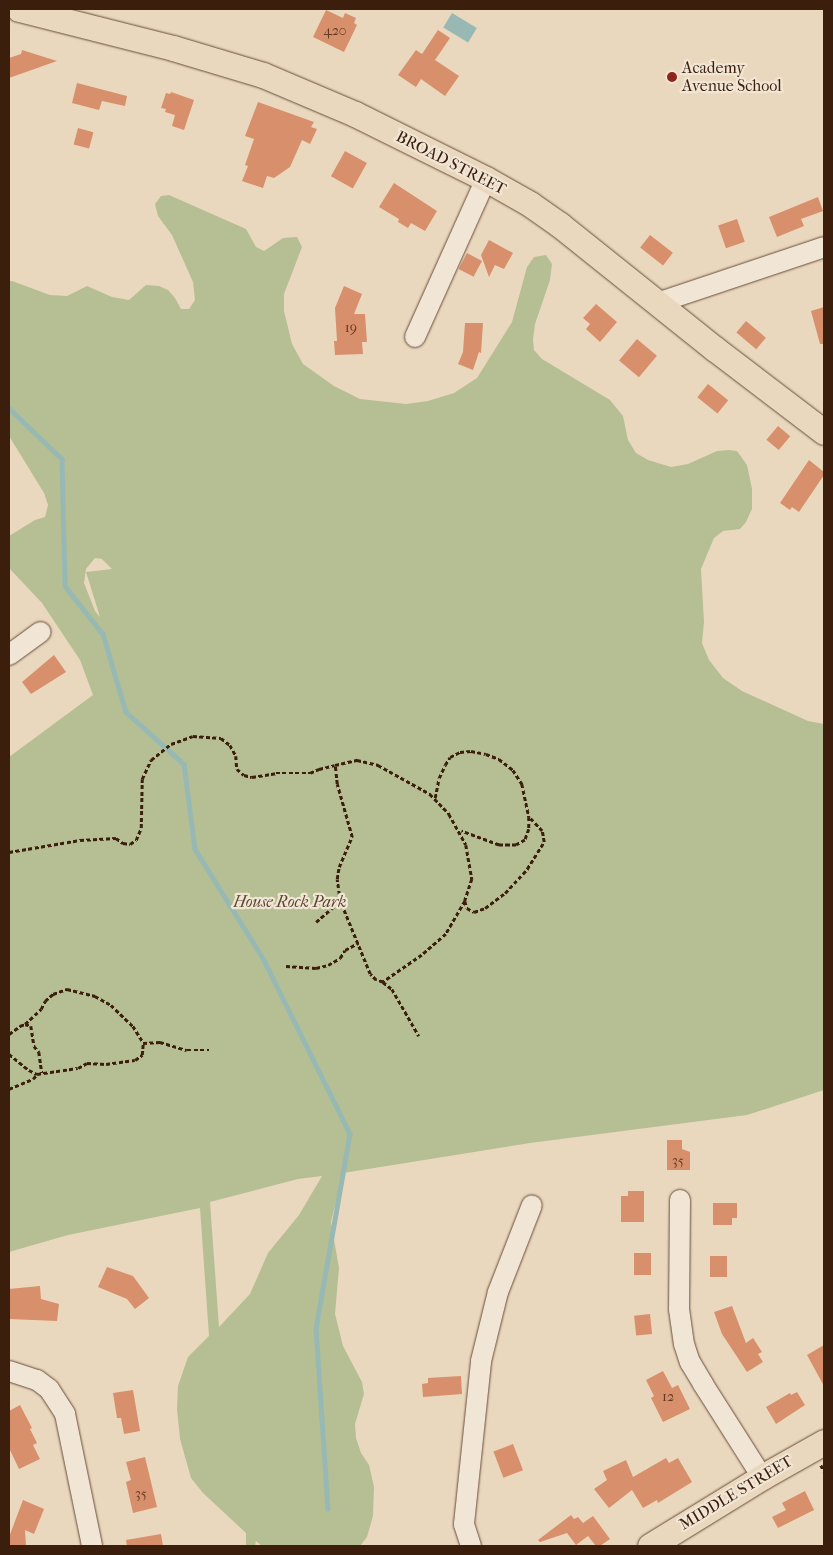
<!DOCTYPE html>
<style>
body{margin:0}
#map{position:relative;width:833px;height:1555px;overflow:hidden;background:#ead8be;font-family:"IM FELL French Canon",serif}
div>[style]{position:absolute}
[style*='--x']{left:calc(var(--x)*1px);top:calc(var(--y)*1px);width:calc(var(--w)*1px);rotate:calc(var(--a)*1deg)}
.green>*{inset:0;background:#b5bf93}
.water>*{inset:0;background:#98b9b3;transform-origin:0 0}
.stream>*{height:4.5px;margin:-2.25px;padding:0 2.25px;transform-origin:2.25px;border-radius:2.25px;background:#98b9b3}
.building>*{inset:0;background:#d88f6b;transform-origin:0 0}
.path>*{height:2.5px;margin-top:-1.25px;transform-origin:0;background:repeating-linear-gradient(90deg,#3c1e0d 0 4px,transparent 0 6.5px)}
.roads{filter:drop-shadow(0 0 1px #684c39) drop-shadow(0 0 1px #684c39)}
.minor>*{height:20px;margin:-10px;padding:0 10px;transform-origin:10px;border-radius:10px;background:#f1e6d5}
.major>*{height:25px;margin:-12.5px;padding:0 12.5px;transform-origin:12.5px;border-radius:12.5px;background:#ead8be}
.dots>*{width:14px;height:14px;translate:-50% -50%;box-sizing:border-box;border:2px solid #f1e6d5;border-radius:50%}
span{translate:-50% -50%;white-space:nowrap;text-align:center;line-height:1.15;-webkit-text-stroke:4.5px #f1e6d5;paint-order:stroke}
.number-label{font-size:14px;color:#633a24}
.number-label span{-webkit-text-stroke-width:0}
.poi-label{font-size:16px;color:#3c1e0d}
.left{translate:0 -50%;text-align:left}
.street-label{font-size:16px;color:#3c1e0d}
.park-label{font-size:16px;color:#5a462e;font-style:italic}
.frame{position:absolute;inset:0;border:10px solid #3c1e0d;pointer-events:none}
</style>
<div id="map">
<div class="green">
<i style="clip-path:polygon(evenodd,169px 195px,246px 229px,256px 247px,264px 251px,283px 238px,297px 237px,302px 247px,284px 294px,284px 311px,292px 344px,303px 364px,334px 386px,360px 399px,406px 404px,428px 401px,454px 393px,477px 378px,512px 322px,527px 267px,534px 257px,546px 255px,552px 264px,550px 280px,535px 324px,533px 339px,534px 350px,542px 359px,610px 400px,623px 416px,628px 440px,636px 453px,648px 460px,671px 467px,688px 464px,717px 451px,729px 450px,737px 451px,747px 465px,752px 489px,752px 509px,746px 522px,740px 529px,723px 531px,714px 538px,701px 569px,704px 622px,702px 643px,709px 660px,723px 678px,742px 691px,808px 721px,824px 724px,824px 1090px,747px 1115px,530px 1143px,343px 1173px,331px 1222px,339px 1268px,335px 1314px,343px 1346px,362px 1382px,364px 1394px,355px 1424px,356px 1438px,361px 1453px,369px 1465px,374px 1487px,373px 1516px,367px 1537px,360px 1546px,262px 1546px,256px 1541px,255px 1546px,246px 1546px,246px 1533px,203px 1493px,191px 1478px,180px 1439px,177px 1409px,178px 1386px,188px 1357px,209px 1336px,200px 1208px,68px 1235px,9px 1252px,9px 757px,93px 695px,80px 660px,42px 603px,9px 568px,9px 536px,35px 520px,45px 517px,48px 505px,44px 493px,9px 436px,9px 281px,12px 281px,50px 295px,67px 296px,87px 286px,112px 297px,129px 300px,146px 285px,159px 286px,168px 290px,175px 298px,181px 309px,189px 309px,195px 300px,193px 282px,172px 235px,158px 216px,155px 204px,161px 196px,169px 195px,95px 558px,102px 559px,112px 569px,86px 572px,100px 617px,95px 611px,84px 583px,86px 569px,95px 558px,169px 195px,322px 1176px,299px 1215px,268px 1253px,250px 1294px,219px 1327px,210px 1202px,298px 1179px,322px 1176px)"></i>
</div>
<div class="water">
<i style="left:452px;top:13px;width:29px;height:17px;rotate:31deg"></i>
</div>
<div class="stream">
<i style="--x:9;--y:408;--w:74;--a:43.9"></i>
<i style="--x:62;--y:459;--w:127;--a:88.6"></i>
<i style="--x:65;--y:586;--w:61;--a:51.6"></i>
<i style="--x:103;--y:634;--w:81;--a:73.6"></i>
<i style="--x:126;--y:712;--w:78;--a:41.9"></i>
<i style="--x:184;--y:764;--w:86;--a:82.6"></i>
<i style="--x:195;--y:849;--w:131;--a:58.1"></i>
<i style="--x:264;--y:960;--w:194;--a:63.7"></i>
<i style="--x:350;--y:1134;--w:197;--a:99.9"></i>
<i style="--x:316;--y:1328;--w:181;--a:86.2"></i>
</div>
<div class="building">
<i style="clip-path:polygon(326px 10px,343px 18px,345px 13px,356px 18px,354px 23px,357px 25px,344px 52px,313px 37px)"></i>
<i style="clip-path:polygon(438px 30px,450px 38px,435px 60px,459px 76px,445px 96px,421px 79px,416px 87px,398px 75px,416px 50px,422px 54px)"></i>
<i style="clip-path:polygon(22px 50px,57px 61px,9px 78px,9px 58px,21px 54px)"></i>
<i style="clip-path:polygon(77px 83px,127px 96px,125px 106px,102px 101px,99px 110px,72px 103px)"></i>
<i style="clip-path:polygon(171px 92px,194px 100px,184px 130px,172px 126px,175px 115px,165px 112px,166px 109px,161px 108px,166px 93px,170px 94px)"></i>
<i style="clip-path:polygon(258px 102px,314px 122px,311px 127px,317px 129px,310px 144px,302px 140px,290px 167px,274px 178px,267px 176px,263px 188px,242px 181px,248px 166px,245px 165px,254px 139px,245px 136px)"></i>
<i style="left:78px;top:128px;width:16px;height:17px;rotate:15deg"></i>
<i style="left:345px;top:151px;width:25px;height:29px;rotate:29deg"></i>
<i style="clip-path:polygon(394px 183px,437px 211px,425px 231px,411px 223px,408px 228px,398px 222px,399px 219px,379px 207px)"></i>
<i style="clip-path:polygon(818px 197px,823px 211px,801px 219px,804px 226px,777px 237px,769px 217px)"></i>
<i style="left:737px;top:219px;width:24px;height:20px;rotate:71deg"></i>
<i style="left:650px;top:235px;width:29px;height:16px;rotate:38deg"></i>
<i style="clip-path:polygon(489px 240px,513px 253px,504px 269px,495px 265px,489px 277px,481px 255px)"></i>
<i style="left:467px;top:253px;width:17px;height:18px;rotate:28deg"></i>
<i style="clip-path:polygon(344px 286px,362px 294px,354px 314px,365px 314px,367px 342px,362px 342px,363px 354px,335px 355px,334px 341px,337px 341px,335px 308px)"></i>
<i style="clip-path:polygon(596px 304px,617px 322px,600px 342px,586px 329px,590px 324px,583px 318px)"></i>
<i style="clip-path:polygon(824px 307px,824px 344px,820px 344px,811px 311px)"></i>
<i style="left:746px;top:321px;width:26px;height:15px;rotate:40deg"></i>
<i style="clip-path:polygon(465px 323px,483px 323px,481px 353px,479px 352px,473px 370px,458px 364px,463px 352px)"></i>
<i style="left:637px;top:339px;width:26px;height:28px;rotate:40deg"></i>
<i style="left:708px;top:384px;width:26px;height:17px;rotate:39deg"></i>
<i style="left:778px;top:426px;width:16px;height:18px;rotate:40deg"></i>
<i style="clip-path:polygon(809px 460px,824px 472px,824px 475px,799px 512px,792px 507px,790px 510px,780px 503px)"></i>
<i style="clip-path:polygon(54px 655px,66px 672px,31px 694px,22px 682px)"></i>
<i style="clip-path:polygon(667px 1140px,682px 1140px,682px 1149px,690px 1152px,690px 1170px,667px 1170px)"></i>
<i style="clip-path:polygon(628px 1191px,644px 1191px,644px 1222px,621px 1222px,621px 1196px,628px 1196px)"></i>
<i style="clip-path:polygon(713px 1203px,737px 1203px,737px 1218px,732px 1218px,732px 1225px,713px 1225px)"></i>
<i style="left:634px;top:1253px;width:17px;height:22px"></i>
<i style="left:710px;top:1256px;width:17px;height:21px"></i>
<i style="clip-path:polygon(107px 1267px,133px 1276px,149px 1298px,135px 1309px,127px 1299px,98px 1287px)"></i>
<i style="clip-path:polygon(40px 1286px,41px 1299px,59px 1304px,57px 1321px,9px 1319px,9px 1289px)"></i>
<i style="clip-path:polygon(732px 1306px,746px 1343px,753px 1338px,762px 1352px,758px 1354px,763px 1362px,747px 1372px,722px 1334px,714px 1312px)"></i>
<i style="left:650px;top:1314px;width:20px;height:16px;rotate:84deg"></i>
<i style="clip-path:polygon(824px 1345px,824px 1386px,807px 1355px)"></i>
<i style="clip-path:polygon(663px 1371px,672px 1388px,678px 1385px,690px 1409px,663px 1422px,651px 1398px,654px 1396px,646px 1380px)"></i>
<i style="clip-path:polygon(461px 1376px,462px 1394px,423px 1397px,422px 1384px,428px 1383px,428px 1378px)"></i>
<i style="clip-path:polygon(133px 1390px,140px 1431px,124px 1434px,121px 1418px,117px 1418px,113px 1393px)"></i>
<i style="clip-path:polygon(797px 1392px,805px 1405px,776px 1424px,766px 1407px,790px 1393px,791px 1395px)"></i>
<i style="clip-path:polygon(20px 1405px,32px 1428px,30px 1429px,37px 1443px,33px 1445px,40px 1459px,19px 1469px,9px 1448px,9px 1411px)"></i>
<i style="left:513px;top:1444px;width:28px;height:21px;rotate:69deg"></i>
<i style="clip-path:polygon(145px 1457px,157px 1507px,133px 1513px,126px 1482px,131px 1480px,126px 1462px)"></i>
<i style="clip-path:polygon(666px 1458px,669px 1463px,678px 1458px,692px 1482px,658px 1503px,657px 1500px,643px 1508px,632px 1490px,609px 1508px,594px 1489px,607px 1480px,603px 1471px,626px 1460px,633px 1477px)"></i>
<i style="clip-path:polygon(805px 1491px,814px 1510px,778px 1528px,772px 1517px,786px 1510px,782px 1503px)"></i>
<i style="clip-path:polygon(23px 1500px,44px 1509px,34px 1534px,25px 1530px,26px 1546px,9px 1546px,9px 1537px)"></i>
<i style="clip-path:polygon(571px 1515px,574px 1519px,578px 1517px,583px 1523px,593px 1516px,610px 1539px,600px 1546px,596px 1546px,588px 1536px,576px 1545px,567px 1533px,540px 1542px,538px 1540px)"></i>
<i style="clip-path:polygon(161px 1534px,163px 1546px,127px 1546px,126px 1540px)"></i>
</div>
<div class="path">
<i style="--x:435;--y:798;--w:20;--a:-79"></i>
<i style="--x:439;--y:778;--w:14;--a:-65"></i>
<i style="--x:445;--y:765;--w:9;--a:-58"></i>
<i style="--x:450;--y:757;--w:11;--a:-27"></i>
<i style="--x:460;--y:752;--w:11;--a:-5"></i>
<i style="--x:471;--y:751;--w:15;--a:11"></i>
<i style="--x:486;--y:754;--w:14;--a:21"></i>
<i style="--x:499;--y:759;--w:18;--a:38"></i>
<i style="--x:513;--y:770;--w:17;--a:57"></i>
<i style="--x:522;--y:784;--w:34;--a:78"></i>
<i style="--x:529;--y:817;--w:12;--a:90"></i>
<i style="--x:529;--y:829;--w:12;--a:110"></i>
<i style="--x:525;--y:840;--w:10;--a:151"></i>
<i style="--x:516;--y:845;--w:17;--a:180"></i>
<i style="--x:499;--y:845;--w:40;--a:-159.8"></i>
<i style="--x:9;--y:852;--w:72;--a:-9.6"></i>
<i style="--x:80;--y:840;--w:36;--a:-3"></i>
<i style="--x:116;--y:838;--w:9;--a:36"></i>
<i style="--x:123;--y:843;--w:7;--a:8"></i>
<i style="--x:130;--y:844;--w:7;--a:-34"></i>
<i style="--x:136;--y:840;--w:13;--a:-67"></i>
<i style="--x:141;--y:828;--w:49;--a:-88.8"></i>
<i style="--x:142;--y:779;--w:21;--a:-65"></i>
<i style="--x:151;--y:760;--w:26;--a:-39"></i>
<i style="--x:171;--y:744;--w:23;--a:-20"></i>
<i style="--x:193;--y:736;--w:28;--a:4"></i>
<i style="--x:221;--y:738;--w:11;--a:38"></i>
<i style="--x:230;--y:745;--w:13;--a:61"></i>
<i style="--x:236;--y:756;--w:13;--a:86"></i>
<i style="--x:237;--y:769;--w:9;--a:41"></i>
<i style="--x:244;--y:775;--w:8;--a:14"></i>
<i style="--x:252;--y:777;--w:24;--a:-9"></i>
<i style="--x:276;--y:773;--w:34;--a:0"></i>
<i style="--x:310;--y:773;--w:10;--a:-24"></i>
<i style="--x:319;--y:769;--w:16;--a:-14"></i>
<i style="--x:335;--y:765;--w:23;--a:-13"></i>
<i style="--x:357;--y:760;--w:22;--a:13"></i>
<i style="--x:378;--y:765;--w:60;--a:29.1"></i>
<i style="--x:430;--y:794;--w:28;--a:46"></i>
<i style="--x:449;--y:814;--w:35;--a:61"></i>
<i style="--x:466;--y:845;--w:35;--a:80"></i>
<i style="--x:472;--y:879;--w:23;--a:108"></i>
<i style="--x:465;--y:901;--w:38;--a:120"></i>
<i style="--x:446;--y:934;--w:32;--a:139"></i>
<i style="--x:422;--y:955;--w:47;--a:145.3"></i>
<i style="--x:383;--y:982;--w:7;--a:-164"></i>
<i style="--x:376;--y:980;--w:8;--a:-135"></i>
<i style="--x:370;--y:974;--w:79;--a:-112.3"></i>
<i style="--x:340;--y:901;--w:22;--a:-98"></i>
<i style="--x:337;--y:879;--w:12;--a:-81"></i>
<i style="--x:339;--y:867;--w:33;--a:-67"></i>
<i style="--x:352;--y:837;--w:55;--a:-105.8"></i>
<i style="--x:337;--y:784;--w:19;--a:-96"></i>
<i style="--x:465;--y:901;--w:7;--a:74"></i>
<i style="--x:467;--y:908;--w:8;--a:30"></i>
<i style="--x:474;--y:912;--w:12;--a:-20"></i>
<i style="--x:485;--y:908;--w:25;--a:-37"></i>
<i style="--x:505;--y:893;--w:33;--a:-47"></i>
<i style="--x:527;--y:869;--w:32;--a:-58"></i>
<i style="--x:544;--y:842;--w:11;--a:-100"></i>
<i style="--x:542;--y:831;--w:19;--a:-133"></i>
<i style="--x:316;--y:922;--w:32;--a:-41"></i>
<i style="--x:286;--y:966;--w:30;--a:4"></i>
<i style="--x:316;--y:968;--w:12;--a:-14"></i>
<i style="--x:328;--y:965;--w:14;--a:-30"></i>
<i style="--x:340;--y:958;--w:9;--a:-58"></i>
<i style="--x:345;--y:950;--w:15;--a:-28"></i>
<i style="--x:383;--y:982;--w:11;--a:38"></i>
<i style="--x:392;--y:989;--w:54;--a:60.1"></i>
<i style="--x:25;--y:1024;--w:22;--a:-43"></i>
<i style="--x:41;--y:1009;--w:9;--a:-63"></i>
<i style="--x:45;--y:1001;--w:11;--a:-41"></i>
<i style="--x:53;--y:994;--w:15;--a:-20"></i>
<i style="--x:67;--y:989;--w:29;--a:14"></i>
<i style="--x:95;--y:996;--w:18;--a:29"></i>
<i style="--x:111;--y:1005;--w:30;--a:44"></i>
<i style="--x:133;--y:1026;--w:19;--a:58"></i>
<i style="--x:9;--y:1034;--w:14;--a:-36"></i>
<i style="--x:20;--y:1026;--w:5;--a:-22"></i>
<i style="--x:25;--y:1024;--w:6;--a:18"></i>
<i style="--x:31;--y:1026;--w:20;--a:81"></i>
<i style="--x:34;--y:1046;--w:8;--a:50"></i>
<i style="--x:39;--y:1052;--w:21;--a:82"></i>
<i style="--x:9;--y:1054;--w:26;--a:39"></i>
<i style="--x:29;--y:1070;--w:9;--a:27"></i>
<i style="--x:9;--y:1089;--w:26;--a:-23"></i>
<i style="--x:33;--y:1079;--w:6;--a:-51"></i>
<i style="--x:37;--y:1074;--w:41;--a:-8.3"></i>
<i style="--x:78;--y:1068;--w:10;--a:-29"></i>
<i style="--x:87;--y:1063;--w:19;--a:3"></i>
<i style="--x:106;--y:1064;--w:29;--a:-8"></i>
<i style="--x:135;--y:1060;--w:9;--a:-36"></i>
<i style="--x:142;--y:1055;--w:12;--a:-85"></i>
<i style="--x:143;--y:1043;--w:17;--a:-3"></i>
<i style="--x:160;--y:1042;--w:28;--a:17"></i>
<i style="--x:187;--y:1050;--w:22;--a:0"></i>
<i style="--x:821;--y:1465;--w:7;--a:63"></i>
</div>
<div class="roads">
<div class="minor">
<i style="--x:657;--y:303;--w:176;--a:-18.5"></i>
<i style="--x:415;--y:337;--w:173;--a:-65.8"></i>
<i style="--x:9;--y:655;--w:39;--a:-36"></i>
<i style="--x:680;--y:1200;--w:109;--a:90.5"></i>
<i style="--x:679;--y:1309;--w:35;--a:82"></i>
<i style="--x:684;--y:1344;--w:19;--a:72"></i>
<i style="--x:690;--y:1362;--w:26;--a:59"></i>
<i style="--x:703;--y:1384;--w:110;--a:57.6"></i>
<i style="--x:9;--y:1371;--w:29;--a:18"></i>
<i style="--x:37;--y:1380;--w:15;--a:37"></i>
<i style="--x:49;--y:1389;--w:30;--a:57"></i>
<i style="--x:65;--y:1414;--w:135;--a:78.4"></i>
<i style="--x:471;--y:1546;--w:23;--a:-108"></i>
<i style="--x:464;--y:1524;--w:164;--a:-84"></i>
<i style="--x:481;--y:1361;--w:71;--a:-76.2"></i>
<i style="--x:498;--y:1292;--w:93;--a:-68.7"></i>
</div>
<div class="major">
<i style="--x:19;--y:9;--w:159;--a:14.2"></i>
<i style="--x:173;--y:48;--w:94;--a:16.7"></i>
<i style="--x:263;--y:75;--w:100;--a:23"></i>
<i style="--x:355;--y:114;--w:146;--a:26.4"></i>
<i style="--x:486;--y:179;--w:51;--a:29.6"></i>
<i style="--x:530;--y:204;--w:37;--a:35"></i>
<i style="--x:560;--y:225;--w:198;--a:38.7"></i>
<i style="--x:715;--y:349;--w:137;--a:37.3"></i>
<i style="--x:650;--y:1546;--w:132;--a:-31.6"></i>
<i style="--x:762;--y:1477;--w:71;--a:-29.4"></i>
</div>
</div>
<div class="dots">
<i style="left:672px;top:77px;background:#8f2418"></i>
</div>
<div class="number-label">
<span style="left:335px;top:31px">420</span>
<span style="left:351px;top:328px">19</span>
<span style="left:678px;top:1161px">35</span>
<span style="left:668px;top:1397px">12</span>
<span style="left:141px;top:1494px">35</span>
</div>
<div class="poi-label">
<span class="left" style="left:682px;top:77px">Academy<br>Avenue School</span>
</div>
<div class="street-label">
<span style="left:451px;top:163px;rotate:27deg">BROAD STREET</span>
<span style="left:736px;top:1493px;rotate:-31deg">MIDDLE STREET</span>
</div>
<div class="park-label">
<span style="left:290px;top:902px">House Rock Park</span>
</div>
<div class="frame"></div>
</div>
